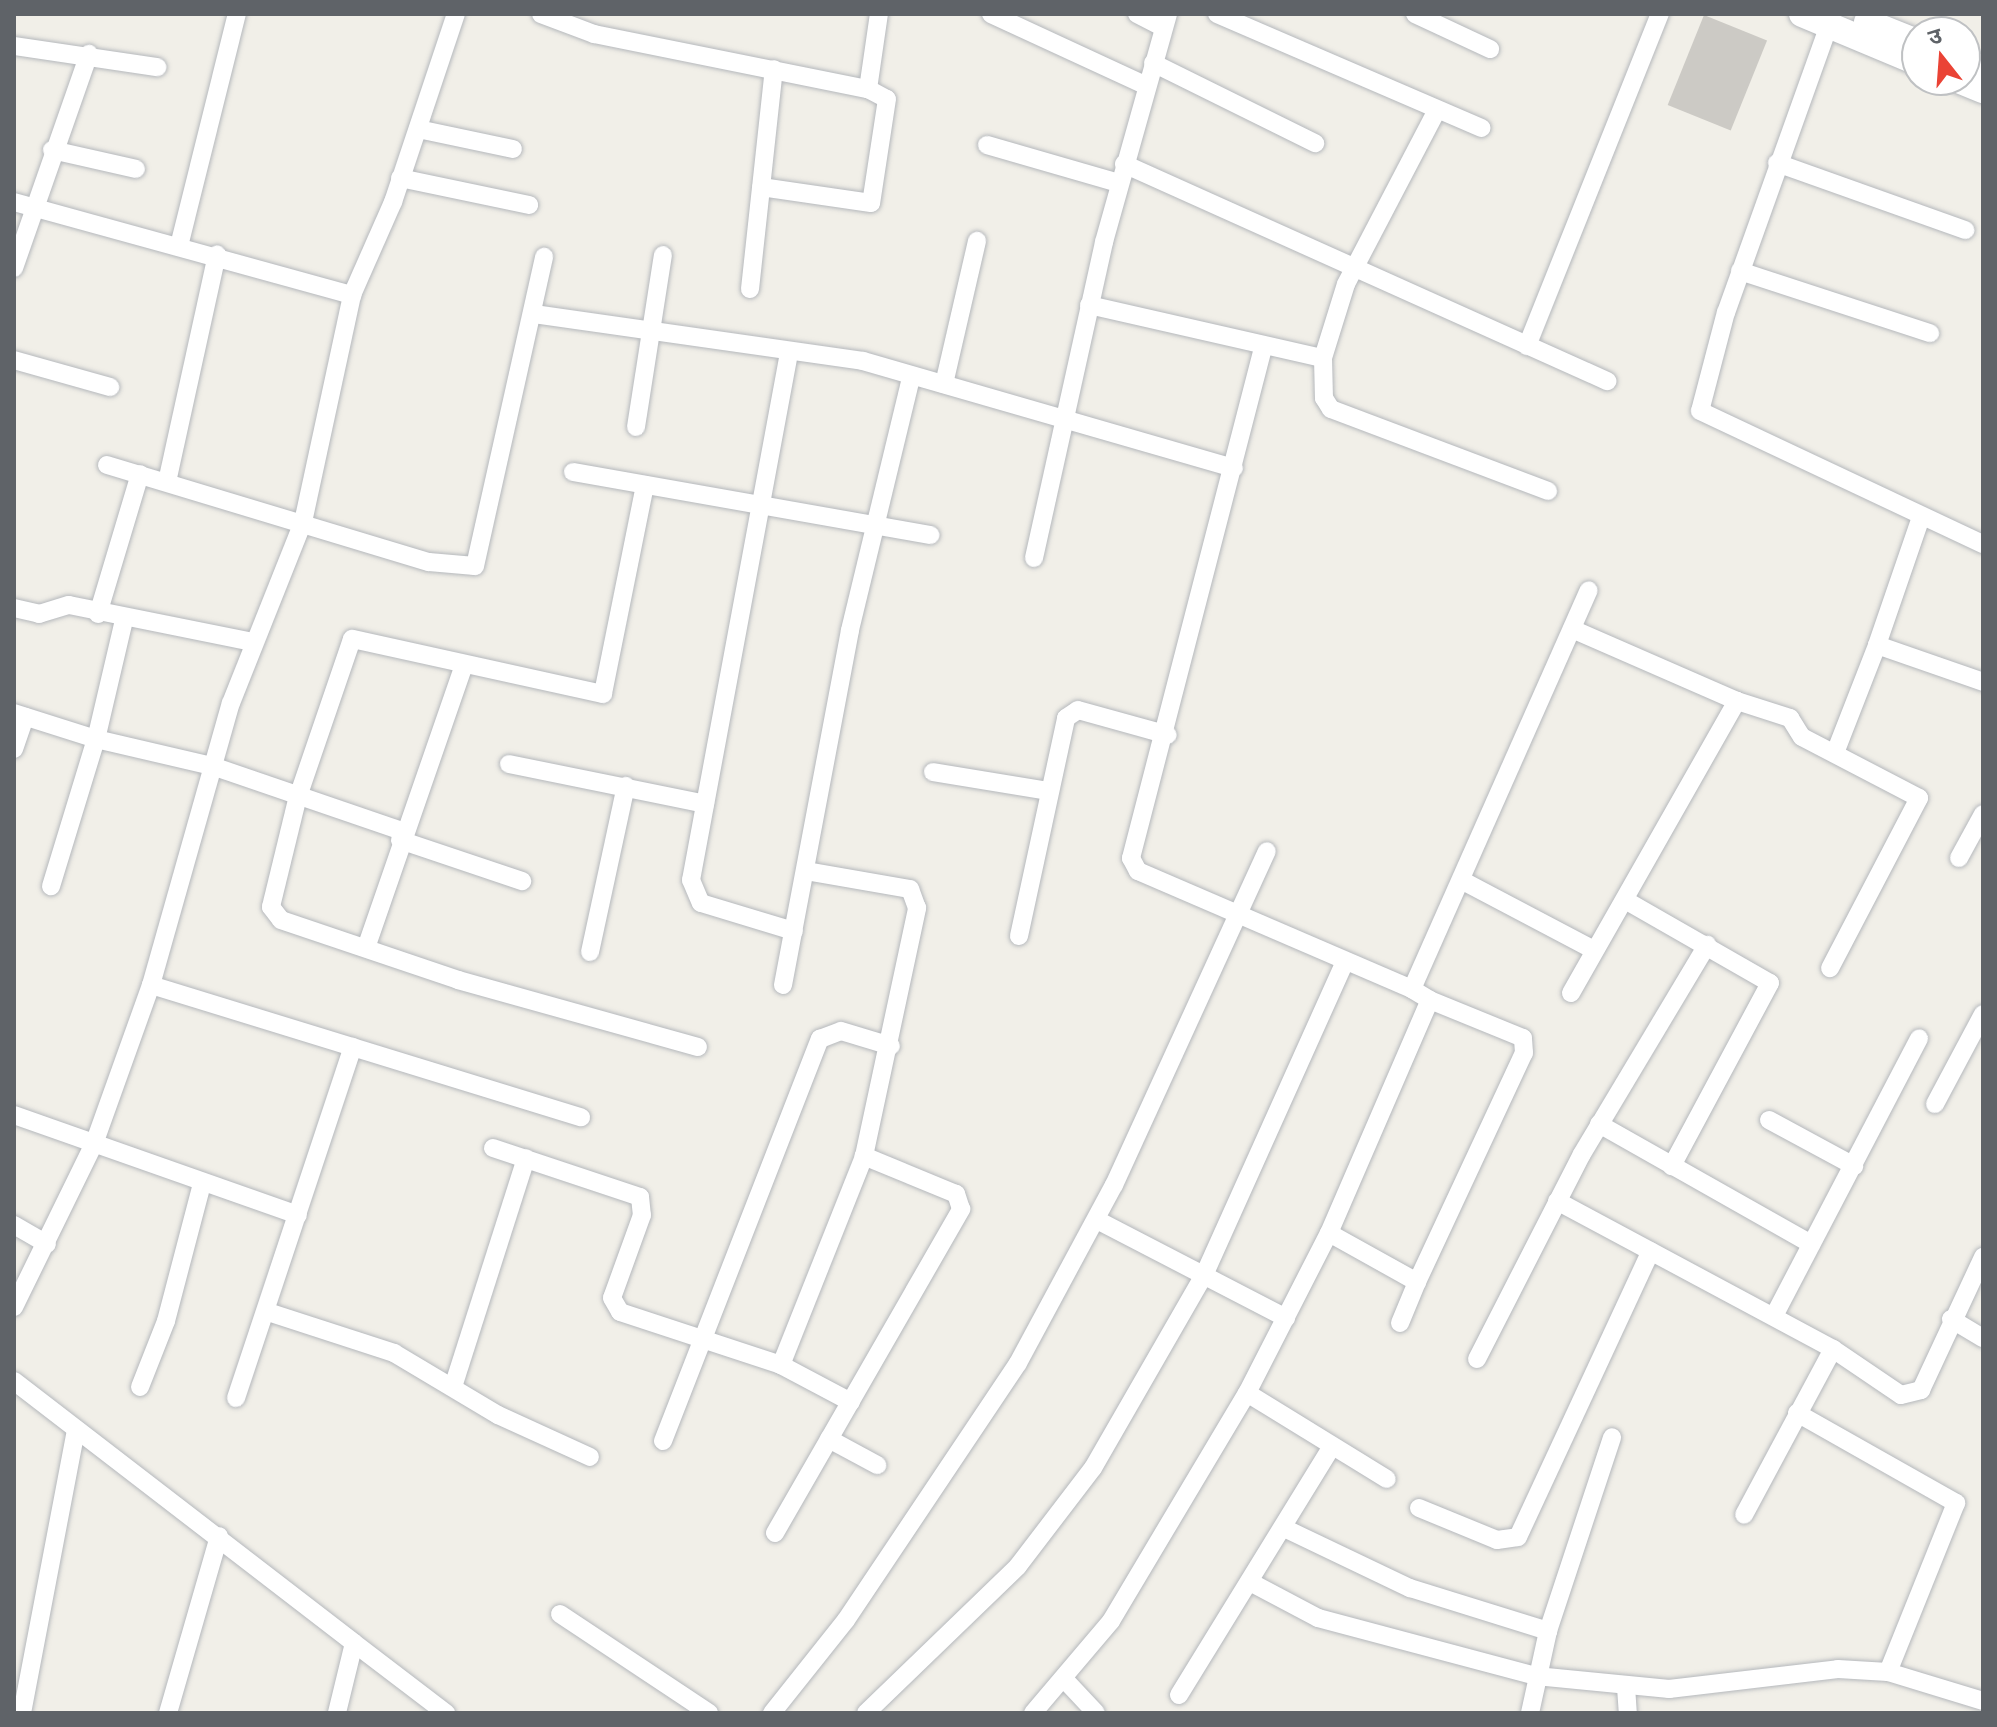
<!DOCTYPE html>
<meta charset="utf-8">
<style>
body{margin:0}
#map{position:relative;width:1997px;height:1727px;overflow:hidden;background:#f1efe8;font-family:"Noto Sans","Noto Sans Devanagari",sans-serif}
div>[style]{position:absolute}
[style*='--x']{left:calc(var(--x)*1px);top:calc(var(--y)*1px);width:calc(var(--w)*1px);rotate:calc(var(--a)*1deg)}
.building>*{inset:0;background:#cccac5;transform-origin:0 0}
.roads{filter:drop-shadow(0 0 2px #b5b8bc) drop-shadow(0 0 2px #b5b8bc)}
.street>*{height:18px;margin:-9px;padding:0 9px;transform-origin:9px;border-radius:9px;background:#fff}
.secondary>*{height:26px;margin:-13px;padding:0 13px;transform-origin:13px;border-radius:13px;background:#fff}
span{translate:-50% -50%;white-space:nowrap;text-align:center;line-height:1.15;-webkit-text-stroke:7px #fff;paint-order:stroke}
.frame{position:absolute;inset:0;border:16px solid #5f6368;pointer-events:none}
.north{position:absolute;left:1901px;top:16px;width:80px;height:80px;box-sizing:border-box;background:#fff;border:2px solid #bfc1c3;border-radius:50%;rotate:343deg;font-size:22px;font-weight:700;line-height:32px;text-align:center;color:#5f6368}
.north::after{content:'';display:block;margin:auto;width:28px;height:36px;background:#ea4335;clip-path:polygon(50% 0,100% 100%,50% 72%,0 100%)}
</style>
<div id="map">
<div class="building">
<i style="left:1704px;top:15px;width:68px;height:97px;rotate:22deg"></i>
</div>
<div class="roads">
<div class="street">
<i style="--x:541;--y:14;--w:57;--a:20.7"></i>
<i style="--x:594;--y:34;--w:279;--a:11.4"></i>
<i style="--x:868;--y:89;--w:21;--a:28"></i>
<i style="--x:887;--y:99;--w:105;--a:98.7"></i>
<i style="--x:871;--y:203;--w:111;--a:-171.7"></i>
<i style="--x:991;--y:14;--w:172;--a:24.8"></i>
<i style="--x:1137;--y:14;--w:29;--a:27"></i>
<i style="--x:1217;--y:14;--w:288;--a:23.3"></i>
<i style="--x:1415;--y:14;--w:83;--a:25"></i>
<i style="--x:1829;--y:25;--w:305;--a:109.7"></i>
<i style="--x:1726;--y:312;--w:102;--a:104.7"></i>
<i style="--x:1700;--y:411;--w:313;--a:25.2"></i>
<i style="--x:14;--y:46;--w:145;--a:8.4"></i>
<i style="--x:1153;--y:63;--w:181;--a:26.3"></i>
<i style="--x:868;--y:89;--w:76;--a:-81.7"></i>
<i style="--x:1437;--y:110;--w:196;--a:117.6"></i>
<i style="--x:1346;--y:284;--w:77;--a:107.3"></i>
<i style="--x:1323;--y:358;--w:40;--a:88.6"></i>
<i style="--x:1324;--y:398;--w:13;--a:58"></i>
<i style="--x:1331;--y:409;--w:232;--a:20.7"></i>
<i style="--x:418;--y:129;--w:97;--a:11.9"></i>
<i style="--x:987;--y:145;--w:137;--a:16.1"></i>
<i style="--x:52;--y:150;--w:86;--a:12.7"></i>
<i style="--x:1777;--y:163;--w:200;--a:19.6"></i>
<i style="--x:1124;--y:164;--w:530;--a:24.19"></i>
<i style="--x:400;--y:178;--w:132;--a:11.8"></i>
<i style="--x:14;--y:202;--w:351;--a:15.4"></i>
<i style="--x:180;--y:242;--w:235;--a:-76"></i>
<i style="--x:14;--y:268;--w:227;--a:-70.7"></i>
<i style="--x:1740;--y:271;--w:200;--a:18.1"></i>
<i style="--x:750;--y:289;--w:221;--a:-83.8"></i>
<i style="--x:1089;--y:305;--w:240;--a:12.8"></i>
<i style="--x:534;--y:314;--w:332;--a:8.1"></i>
<i style="--x:863;--y:361;--w:386;--a:16.1"></i>
<i style="--x:1527;--y:346;--w:358;--a:-68.2"></i>
<i style="--x:1263;--y:348;--w:527;--a:104.51"></i>
<i style="--x:1131;--y:858;--w:15;--a:62"></i>
<i style="--x:1138;--y:871;--w:298;--a:23.3"></i>
<i style="--x:789;--y:353;--w:536;--a:100.53"></i>
<i style="--x:691;--y:880;--w:25;--a:67"></i>
<i style="--x:701;--y:903;--w:97;--a:16.8"></i>
<i style="--x:14;--y:360;--w:100;--a:15.7"></i>
<i style="--x:944;--y:384;--w:147;--a:-77"></i>
<i style="--x:636;--y:427;--w:174;--a:-81.1"></i>
<i style="--x:107;--y:465;--w:336;--a:16.8"></i>
<i style="--x:429;--y:562;--w:46;--a:5"></i>
<i style="--x:475;--y:566;--w:317;--a:-77.4"></i>
<i style="--x:573;--y:472;--w:363;--a:10"></i>
<i style="--x:167;--y:482;--w:233;--a:-77.6"></i>
<i style="--x:645;--y:485;--w:213;--a:101.4"></i>
<i style="--x:603;--y:694;--w:257;--a:-167.6"></i>
<i style="--x:352;--y:639;--w:170;--a:108.9"></i>
<i style="--x:297;--y:800;--w:110;--a:103.7"></i>
<i style="--x:271;--y:907;--w:16;--a:52"></i>
<i style="--x:281;--y:920;--w:187;--a:18.7"></i>
<i style="--x:458;--y:980;--w:249;--a:15.6"></i>
<i style="--x:1920;--y:520;--w:132;--a:109"></i>
<i style="--x:1877;--y:645;--w:112;--a:19.2"></i>
<i style="--x:1034;--y:558;--w:324;--a:-77.5"></i>
<i style="--x:1104;--y:242;--w:237;--a:-74.3"></i>
<i style="--x:14;--y:608;--w:26;--a:13"></i>
<i style="--x:39;--y:614;--w:31;--a:-17"></i>
<i style="--x:69;--y:605;--w:188;--a:11.4"></i>
<i style="--x:98;--y:614;--w:146;--a:-73.3"></i>
<i style="--x:124;--y:620;--w:122;--a:103.2"></i>
<i style="--x:96;--y:739;--w:119;--a:13.1"></i>
<i style="--x:212;--y:766;--w:201;--a:18.9"></i>
<i style="--x:1737;--y:701;--w:56;--a:17.8"></i>
<i style="--x:1790;--y:718;--w:22;--a:58"></i>
<i style="--x:1802;--y:737;--w:132;--a:27.5"></i>
<i style="--x:1919;--y:798;--w:192;--a:117.6"></i>
<i style="--x:14;--y:713;--w:86;--a:17.6"></i>
<i style="--x:96;--y:739;--w:154;--a:107"></i>
<i style="--x:14;--y:749;--w:34;--a:-71"></i>
<i style="--x:1835;--y:753;--w:116;--a:-68.7"></i>
<i style="--x:509;--y:764;--w:200;--a:11.5"></i>
<i style="--x:933;--y:772;--w:118;--a:9.3"></i>
<i style="--x:400;--y:840;--w:129;--a:18.6"></i>
<i style="--x:1959;--y:858;--w:50;--a:-61.4"></i>
<i style="--x:1463;--y:881;--w:148;--a:27.8"></i>
<i style="--x:1625;--y:900;--w:167;--a:29.8"></i>
<i style="--x:1770;--y:983;--w:208;--a:118.2"></i>
<i style="--x:1019;--y:936;--w:223;--a:-77.8"></i>
<i style="--x:1066;--y:718;--w:14;--a:-34"></i>
<i style="--x:1078;--y:710;--w:93;--a:15.5"></i>
<i style="--x:367;--y:945;--w:296;--a:-70.9"></i>
<i style="--x:590;--y:952;--w:170;--a:-77.8"></i>
<i style="--x:151;--y:985;--w:450;--a:17.1"></i>
<i style="--x:783;--y:985;--w:361;--a:-79.3"></i>
<i style="--x:850;--y:630;--w:260;--a:-76.4"></i>
<i style="--x:1571;--y:993;--w:336;--a:-60.4"></i>
<i style="--x:1737;--y:701;--w:180;--a:-156.4"></i>
<i style="--x:1935;--y:1104;--w:102;--a:-61.9"></i>
<i style="--x:14;--y:1115;--w:301;--a:19.4"></i>
<i style="--x:1769;--y:1120;--w:97;--a:28.4"></i>
<i style="--x:1599;--y:1124;--w:244;--a:29.5"></i>
<i style="--x:493;--y:1148;--w:155;--a:18.4"></i>
<i style="--x:640;--y:1197;--w:18;--a:84"></i>
<i style="--x:642;--y:1215;--w:88;--a:109.9"></i>
<i style="--x:612;--y:1298;--w:16;--a:60"></i>
<i style="--x:620;--y:1312;--w:169;--a:18.2"></i>
<i style="--x:781;--y:1365;--w:79;--a:27.9"></i>
<i style="--x:1557;--y:1201;--w:313;--a:28.2"></i>
<i style="--x:1833;--y:1349;--w:188;--a:118.2"></i>
<i style="--x:1097;--y:1220;--w:213;--a:27.4"></i>
<i style="--x:14;--y:1225;--w:38;--a:30"></i>
<i style="--x:1329;--y:1233;--w:101;--a:29.1"></i>
<i style="--x:1417;--y:1282;--w:253;--a:-65"></i>
<i style="--x:1524;--y:1053;--w:15;--a:-94"></i>
<i style="--x:1523;--y:1038;--w:100;--a:-157.8"></i>
<i style="--x:14;--y:1307;--w:182;--a:-63.9"></i>
<i style="--x:94;--y:1144;--w:169;--a:-70.3"></i>
<i style="--x:151;--y:985;--w:293;--a:-74.2"></i>
<i style="--x:231;--y:703;--w:195;--a:-68.3"></i>
<i style="--x:303;--y:522;--w:232;--a:-77.8"></i>
<i style="--x:352;--y:295;--w:102;--a:-66.2"></i>
<i style="--x:393;--y:202;--w:198;--a:-71.5"></i>
<i style="--x:268;--y:1312;--w:133;--a:18"></i>
<i style="--x:394;--y:1353;--w:121;--a:30.8"></i>
<i style="--x:498;--y:1415;--w:101;--a:24.5"></i>
<i style="--x:1775;--y:1314;--w:311;--a:-62.4"></i>
<i style="--x:1951;--y:1319;--w:37;--a:31"></i>
<i style="--x:1400;--y:1323;--w:44;--a:-67.5"></i>
<i style="--x:1833;--y:1349;--w:82;--a:34.1"></i>
<i style="--x:1901;--y:1395;--w:21;--a:-14"></i>
<i style="--x:1921;--y:1390;--w:147;--a:-65"></i>
<i style="--x:1477;--y:1359;--w:230;--a:-62.9"></i>
<i style="--x:1582;--y:1154;--w:244;--a:-59.1"></i>
<i style="--x:781;--y:1365;--w:225;--a:-68.3"></i>
<i style="--x:864;--y:1156;--w:254;--a:-77.9"></i>
<i style="--x:917;--y:908;--w:20;--a:-110"></i>
<i style="--x:910;--y:889;--w:106;--a:-170.2"></i>
<i style="--x:14;--y:1381;--w:429;--a:37.6"></i>
<i style="--x:354;--y:1643;--w:72;--a:103.7"></i>
<i style="--x:140;--y:1387;--w:71;--a:-68.5"></i>
<i style="--x:166;--y:1321;--w:142;--a:-75.3"></i>
<i style="--x:453;--y:1387;--w:240;--a:-72.3"></i>
<i style="--x:1247;--y:1393;--w:164;--a:31.6"></i>
<i style="--x:236;--y:1398;--w:370;--a:-71.6"></i>
<i style="--x:1797;--y:1413;--w:183;--a:29.5"></i>
<i style="--x:1956;--y:1503;--w:182;--a:111.9"></i>
<i style="--x:829;--y:1439;--w:55;--a:28.4"></i>
<i style="--x:663;--y:1441;--w:432;--a:-68.7"></i>
<i style="--x:820;--y:1039;--w:22;--a:-21"></i>
<i style="--x:841;--y:1031;--w:52;--a:16.7"></i>
<i style="--x:1419;--y:1508;--w:84;--a:22.3"></i>
<i style="--x:1497;--y:1540;--w:21;--a:-8"></i>
<i style="--x:1518;--y:1537;--w:315;--a:-65.1"></i>
<i style="--x:1284;--y:1528;--w:140;--a:25.5"></i>
<i style="--x:1410;--y:1588;--w:145;--a:17.3"></i>
<i style="--x:775;--y:1533;--w:374;--a:-60.1"></i>
<i style="--x:961;--y:1209;--w:16;--a:-108"></i>
<i style="--x:956;--y:1194;--w:100;--a:-157.6"></i>
<i style="--x:1250;--y:1582;--w:77;--a:27.9"></i>
<i style="--x:1318;--y:1618;--w:226;--a:14.9"></i>
<i style="--x:1536;--y:1676;--w:134;--a:5.6"></i>
<i style="--x:1669;--y:1689;--w:170;--a:-6.7"></i>
<i style="--x:1838;--y:1669;--w:50;--a:3.4"></i>
<i style="--x:1888;--y:1672;--w:99;--a:17"></i>
<i style="--x:560;--y:1614;--w:179;--a:33.6"></i>
<i style="--x:354;--y:1643;--w:116;--a:37.3"></i>
<i style="--x:1065;--y:1680;--w:45;--a:46.8"></i>
<i style="--x:1626;--y:1687;--w:26;--a:86"></i>
<i style="--x:1179;--y:1695;--w:292;--a:-58.4"></i>
<i style="--x:22;--y:1713;--w:287;--a:-79.2"></i>
<i style="--x:168;--y:1713;--w:184;--a:-73.9"></i>
<i style="--x:772;--y:1713;--w:119;--a:-51.5"></i>
<i style="--x:846;--y:1620;--w:309;--a:-56.2"></i>
<i style="--x:1018;--y:1363;--w:202;--a:-61.7"></i>
<i style="--x:1114;--y:1185;--w:367;--a:-65.4"></i>
<i style="--x:866;--y:1713;--w:211;--a:-44"></i>
<i style="--x:1018;--y:1566;--w:123;--a:-52.6"></i>
<i style="--x:1093;--y:1468;--w:225;--a:-60.1"></i>
<i style="--x:1205;--y:1273;--w:341;--a:-65.8"></i>
<i style="--x:1033;--y:1713;--w:121;--a:-49.7"></i>
<i style="--x:1111;--y:1621;--w:265;--a:-59.2"></i>
<i style="--x:1247;--y:1393;--w:180;--a:-62.9"></i>
<i style="--x:1329;--y:1233;--w:254;--a:-66.6"></i>
<i style="--x:1430;--y:1000;--w:21;--a:-149"></i>
<i style="--x:1412;--y:989;--w:436;--a:-66.1"></i>
<i style="--x:1530;--y:1713;--w:84;--a:-77.6"></i>
<i style="--x:1548;--y:1631;--w:204;--a:-71.7"></i>
</div>
<div class="secondary">
<i style="--x:1802;--y:14;--w:125;--a:22.7"></i>
<i style="--x:1867;--y:22;--w:54;--a:21.8"></i>
<i style="--x:1965;--y:62;--w:19;--a:21"></i>
<i style="--x:1958;--y:80;--w:27;--a:22"></i>
</div>
</div>
<div class="frame"></div>
<div class="north">उ</div>
</div>
